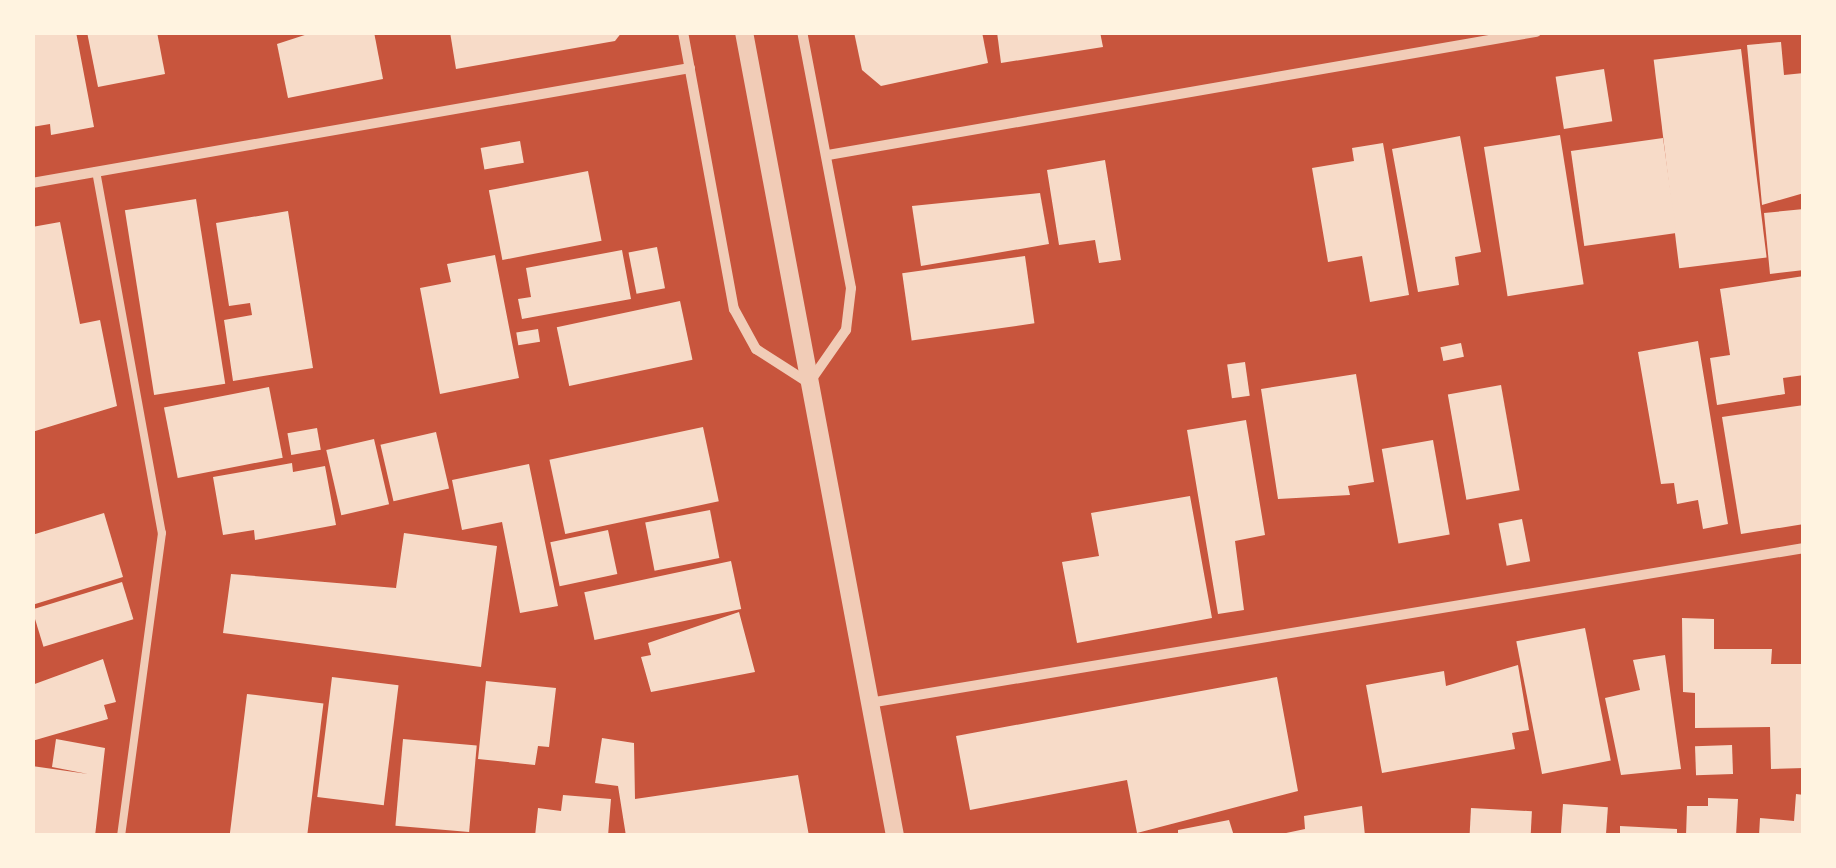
<!DOCTYPE html>
<style>
body{margin:0}
#map{position:relative;width:1836px;height:868px;overflow:hidden;background:#c8553d;font-family:Jost,sans-serif}
div>[style]{position:absolute}
[style*='--x']{left:calc(var(--x)*1px);top:calc(var(--y)*1px);width:calc(var(--w)*1px);rotate:calc(var(--a)*1deg)}
.building>*{inset:0;background:#f7dbc8;transform-origin:0 0}
.service>*{height:8px;margin:-4px;padding:0 4px;transform-origin:4px;border-radius:4px;background:#f1ccb7}
.minor>*{height:10px;margin:-5px;padding:0 5px;transform-origin:5px;border-radius:5px;background:#f1ccb7}
.tertiary>*{height:18px;margin:-9px;padding:0 9px;transform-origin:9px;border-radius:9px;background:#f1ccb7}
span{translate:-50% -50%;white-space:nowrap;text-align:center;line-height:1.15;-webkit-text-stroke:10px #fff3e0;paint-order:stroke}
.frame{position:absolute;inset:0;border:35px solid #fff3e0;pointer-events:none}
</style>
<div id="map">
<div class="building">
<i style="clip-path:polygon(32px 32px,76px 32px,94px 127px,51px 135px,50px 124px,32px 127px)"></i>
<i style="clip-path:polygon(87px 32px,157px 32px,165px 74px,98px 87px)"></i>
<i style="clip-path:polygon(314px 32px,374px 32px,383px 79px,288px 98px,277px 44px)"></i>
<i style="clip-path:polygon(450px 32px,622px 32px,615px 41px,456px 69px)"></i>
<i style="clip-path:polygon(854px 32px,982px 32px,988px 63px,881px 86px,862px 70px)"></i>
<i style="clip-path:polygon(997px 32px,1100px 32px,1103px 47px,1001px 63px)"></i>
<i style="clip-path:polygon(1781px 42px,1784px 75px,1804px 73px,1804px 193px,1762px 205px,1747px 45px)"></i>
<i style="left:1741px;top:49px;width:210px;height:88px;rotate:83deg"></i>
<i style="left:1604px;top:69px;width:53px;height:49px;rotate:81deg"></i>
<i style="left:1560px;top:135px;width:151px;height:77px;rotate:81deg"></i>
<i style="clip-path:polygon(1460px 136px,1481px 252px,1455px 257px,1459px 285px,1418px 292px,1392px 149px)"></i>
<i style="left:1663px;top:138px;width:96px;height:93px;rotate:82deg"></i>
<i style="left:520px;top:141px;width:22px;height:40px;rotate:80deg"></i>
<i style="clip-path:polygon(1383px 143px,1409px 295px,1370px 302px,1362px 256px,1328px 262px,1312px 168px,1354px 161px,1352px 148px)"></i>
<i style="clip-path:polygon(1105px 160px,1121px 260px,1099px 263px,1095px 240px,1059px 245px,1047px 170px)"></i>
<i style="left:588px;top:171px;width:71px;height:101px;rotate:79deg"></i>
<i style="clip-path:polygon(1040px 193px,1049px 244px,921px 266px,912px 206px)"></i>
<i style="left:196px;top:199px;width:187px;height:72px;rotate:81deg"></i>
<i style="clip-path:polygon(1804px 209px,1804px 270px,1770px 274px,1764px 213px)"></i>
<i style="clip-path:polygon(288px 211px,313px 368px,233px 381px,224px 320px,252px 315px,250px 303px,229px 306px,216px 223px)"></i>
<i style="clip-path:polygon(60px 222px,80px 324px,100px 320px,117px 406px,32px 432px,32px 227px)"></i>
<i style="left:657px;top:247px;width:42px;height:29px;rotate:79deg"></i>
<i style="clip-path:polygon(622px 250px,631px 299px,522px 319px,518px 299px,531px 297px,526px 268px)"></i>
<i style="clip-path:polygon(495px 255px,519px 378px,440px 394px,420px 288px,451px 282px,447px 264px)"></i>
<i style="left:1025px;top:256px;width:68px;height:124px;rotate:82deg"></i>
<i style="clip-path:polygon(1804px 276px,1804px 375px,1783px 378px,1785px 394px,1717px 405px,1710px 358px,1730px 355px,1720px 289px)"></i>
<i style="left:680px;top:301px;width:60px;height:126px;rotate:78deg"></i>
<i style="left:538px;top:329px;width:13px;height:22px;rotate:81deg"></i>
<i style="clip-path:polygon(1698px 341px,1728px 524px,1703px 529px,1698px 500px,1677px 504px,1674px 483px,1661px 484px,1638px 352px)"></i>
<i style="left:1461px;top:343px;width:14px;height:21px;rotate:78deg"></i>
<i style="left:1245px;top:362px;width:34px;height:18px;rotate:82deg"></i>
<i style="clip-path:polygon(1356px 374px,1374px 482px,1348px 486px,1350px 495px,1278px 499px,1261px 389px)"></i>
<i style="left:1501px;top:385px;width:107px;height:54px;rotate:80deg"></i>
<i style="left:269px;top:387px;width:72px;height:107px;rotate:79deg"></i>
<i style="clip-path:polygon(1804px 405px,1804px 524px,1741px 534px,1722px 417px)"></i>
<i style="clip-path:polygon(1246px 420px,1265px 535px,1235px 541px,1244px 610px,1218px 614px,1187px 430px)"></i>
<i style="left:703px;top:427px;width:76px;height:157px;rotate:78deg"></i>
<i style="left:317px;top:428px;width:22px;height:30px;rotate:80deg"></i>
<i style="left:436px;top:432px;width:58px;height:57px;rotate:77deg"></i>
<i style="left:374px;top:439px;width:67px;height:49px;rotate:77deg"></i>
<i style="left:1433px;top:440px;width:96px;height:52px;rotate:80deg"></i>
<i style="clip-path:polygon(292px 463px,293px 472px,325px 466px,336px 525px,255px 540px,254px 530px,223px 535px,213px 477px)"></i>
<i style="clip-path:polygon(529px 464px,558px 606px,520px 613px,502px 522px,462px 530px,452px 480px)"></i>
<i style="clip-path:polygon(1190px 496px,1212px 618px,1077px 643px,1062px 562px,1099px 556px,1091px 513px)"></i>
<i style="left:710px;top:510px;width:49px;height:66px;rotate:79deg"></i>
<i style="clip-path:polygon(104px 513px,123px 577px,32px 605px,32px 535px)"></i>
<i style="left:1522px;top:519px;width:43px;height:24px;rotate:79deg"></i>
<i style="left:608px;top:530px;width:45px;height:59px;rotate:78deg"></i>
<i style="clip-path:polygon(404px 533px,497px 546px,481px 667px,223px 633px,231px 574px,396px 588px)"></i>
<i style="left:731px;top:561px;width:49px;height:150px;rotate:78deg"></i>
<i style="left:122px;top:582px;width:39px;height:94px;rotate:73deg"></i>
<i style="clip-path:polygon(739px 612px,755px 672px,651px 692px,641px 657px,651px 655px,648px 643px)"></i>
<i style="clip-path:polygon(1682px 618px,1714px 619px,1714px 649px,1772px 649px,1771px 664px,1804px 664px,1804px 768px,1771px 769px,1770px 727px,1695px 728px,1695px 693px,1683px 692px)"></i>
<i style="left:1585px;top:628px;width:135px;height:70px;rotate:79deg"></i>
<i style="clip-path:polygon(1665px 655px,1681px 769px,1621px 775px,1605px 698px,1640px 690px,1633px 660px)"></i>
<i style="clip-path:polygon(103px 659px,116px 702px,104px 705px,108px 719px,32px 741px,32px 685px)"></i>
<i style="clip-path:polygon(1518px 665px,1529px 730px,1512px 733px,1515px 749px,1382px 773px,1366px 685px,1444px 671px,1446px 686px)"></i>
<i style="left:332px;top:677px;width:67px;height:121px;rotate:7deg"></i>
<i style="clip-path:polygon(1277px 677px,1298px 791px,1137px 833px,1127px 780px,970px 810px,956px 736px)"></i>
<i style="clip-path:polygon(486px 681px,556px 688px,549px 747px,538px 746px,535px 765px,478px 759px)"></i>
<i style="left:247px;top:694px;width:77px;height:143px;rotate:7deg"></i>
<i style="clip-path:polygon(602px 738px,634px 743px,635px 799px,798px 775px,809px 836px,626px 836px,618px 786px,595px 783px)"></i>
<i style="clip-path:polygon(56px 739px,105px 748px,95px 836px,32px 836px,32px 766px,88px 774px,52px 767px)"></i>
<i style="left:403px;top:739px;width:74px;height:87px;rotate:5deg"></i>
<i style="left:1732px;top:745px;width:29px;height:37px;rotate:88deg"></i>
<i style="clip-path:polygon(1796px 794px,1804px 795px,1804px 836px,1759px 836px,1760px 818px,1794px 821px)"></i>
<i style="clip-path:polygon(563px 795px,611px 799px,608px 836px,535px 836px,538px 808px,561px 811px)"></i>
<i style="clip-path:polygon(1708px 798px,1738px 799px,1736px 836px,1686px 836px,1687px 806px,1708px 806px)"></i>
<i style="left:1563px;top:804px;width:45px;height:32px;rotate:4deg"></i>
<i style="clip-path:polygon(1362px 806px,1365px 836px,1272px 836px,1305px 829px,1304px 816px)"></i>
<i style="left:1471px;top:808px;width:61px;height:28px;rotate:3deg"></i>
<i style="clip-path:polygon(1229px 820px,1234px 836px,1178px 836px,1178px 830px)"></i>
<i style="clip-path:polygon(1620px 826px,1677px 829px,1677px 836px,1620px 836px)"></i>
</div>
<div class="service">
<i style="--x:96;--y:171;--w:368;--a:79.7"></i>
<i style="--x:162;--y:533;--w:306;--a:97.7"></i>
</div>
<div class="minor">
<i style="--x:683;--y:32;--w:282;--a:79.6"></i>
<i style="--x:734;--y:309;--w:46;--a:61.2"></i>
<i style="--x:756;--y:349;--w:63;--a:32.7"></i>
<i style="--x:809;--y:383;--w:65;--a:-55.1"></i>
<i style="--x:846;--y:330;--w:42;--a:-83.2"></i>
<i style="--x:851;--y:288;--w:261;--a:-100.8"></i>
<i style="--x:828;--y:155;--w:719;--a:-9.86"></i>
<i style="--x:32;--y:183;--w:668;--a:-9.91"></i>
<i style="--x:869;--y:703;--w:948;--a:-9.41"></i>
</div>
<div class="tertiary">
<i style="--x:744;--y:32;--w:818;--a:79.36"></i>
</div>
<div class="frame"></div>
</div>
